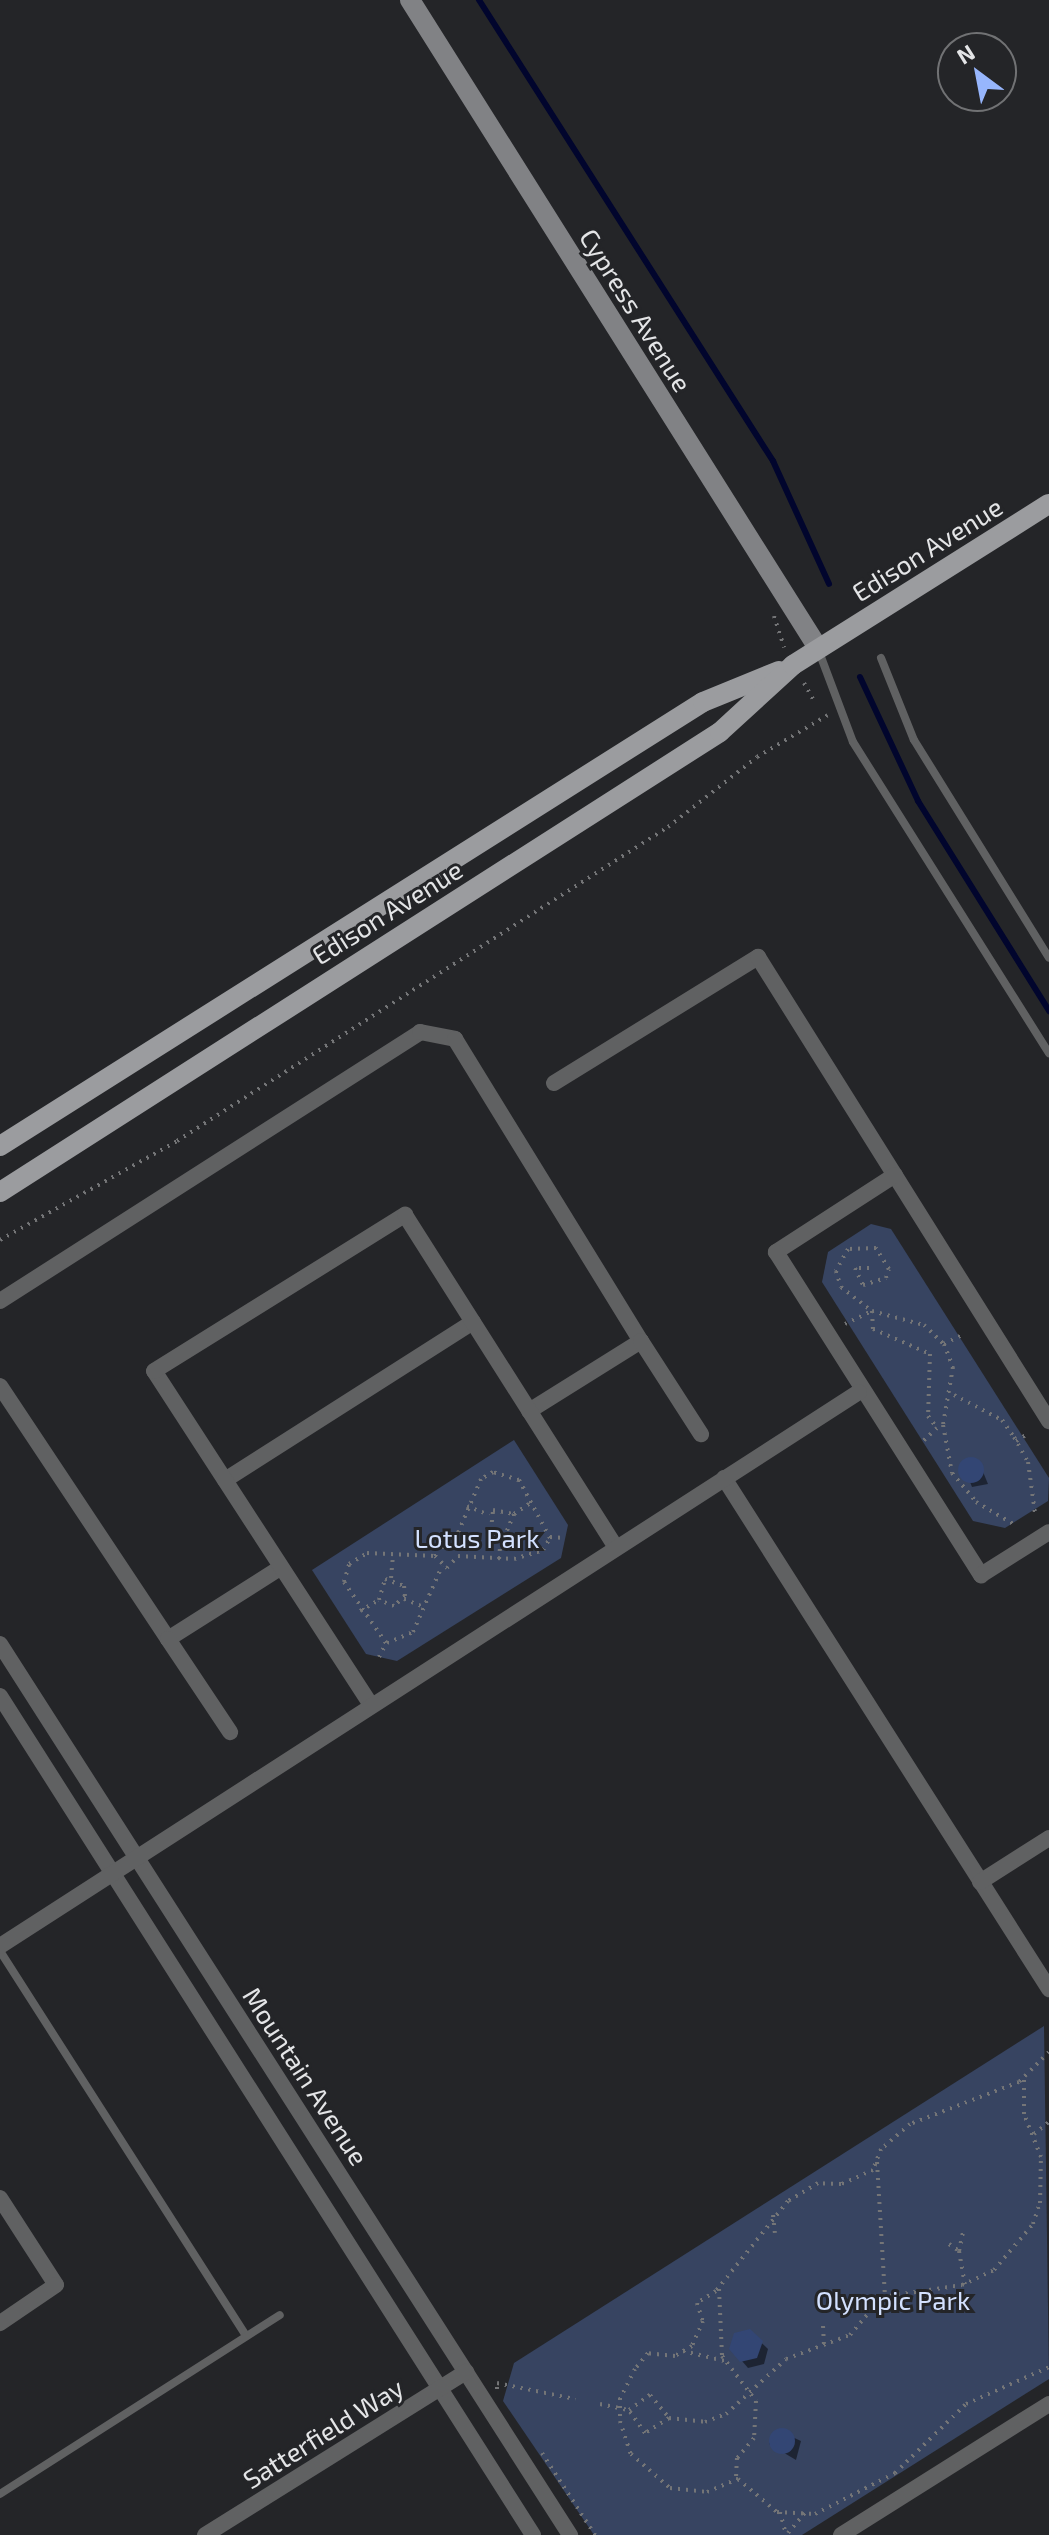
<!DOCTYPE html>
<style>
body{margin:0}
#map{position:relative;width:1049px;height:2535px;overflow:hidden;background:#242528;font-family:"Exo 2",sans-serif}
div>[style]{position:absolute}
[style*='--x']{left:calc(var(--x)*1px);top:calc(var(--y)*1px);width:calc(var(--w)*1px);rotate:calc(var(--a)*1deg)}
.green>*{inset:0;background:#374461}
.shadow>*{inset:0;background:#0007}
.stream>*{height:6px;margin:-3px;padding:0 3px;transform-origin:3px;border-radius:3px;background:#01052d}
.building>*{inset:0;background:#334674}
.round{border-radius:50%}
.path>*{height:4px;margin-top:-2px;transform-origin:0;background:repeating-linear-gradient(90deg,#747577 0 2px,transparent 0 8px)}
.lane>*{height:8px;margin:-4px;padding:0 4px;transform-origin:4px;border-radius:4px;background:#606162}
.street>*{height:16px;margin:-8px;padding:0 8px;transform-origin:8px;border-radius:8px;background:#606162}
.secondary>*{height:20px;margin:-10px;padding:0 10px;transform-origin:10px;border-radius:10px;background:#818285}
.primary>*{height:20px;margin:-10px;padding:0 10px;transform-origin:10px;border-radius:10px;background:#9b9c9f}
span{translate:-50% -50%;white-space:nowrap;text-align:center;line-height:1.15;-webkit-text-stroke:6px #242528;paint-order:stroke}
.street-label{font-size:26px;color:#e4e5e7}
.park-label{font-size:26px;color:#d3e1ff}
.north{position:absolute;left:937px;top:32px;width:80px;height:80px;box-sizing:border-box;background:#242528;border:2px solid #717274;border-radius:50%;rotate:328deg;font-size:22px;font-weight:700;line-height:32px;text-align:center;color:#e4e5e7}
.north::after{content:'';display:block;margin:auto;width:28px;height:36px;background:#97b6fd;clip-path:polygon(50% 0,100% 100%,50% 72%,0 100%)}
</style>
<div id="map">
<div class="green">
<i style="clip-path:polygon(871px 1224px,891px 1229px,1049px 1478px,1048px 1501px,1005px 1528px,973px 1521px,822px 1282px,828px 1252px)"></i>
<i style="clip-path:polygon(514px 1440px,568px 1525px,561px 1558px,397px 1661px,366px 1654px,312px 1570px)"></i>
<i style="clip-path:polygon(1044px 2026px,1049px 2379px,802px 2535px,594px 2535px,503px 2401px,514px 2363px)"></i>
</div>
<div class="shadow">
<i style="clip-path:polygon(979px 1462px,988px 1484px,972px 1487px,963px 1464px)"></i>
<i style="clip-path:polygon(750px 2332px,768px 2349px,764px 2364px,748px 2368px,742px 2361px)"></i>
<i style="clip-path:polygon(777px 2430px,801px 2441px,796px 2460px,769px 2444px)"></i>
</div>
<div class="stream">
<i style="--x:479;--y:0;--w:547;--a:57.47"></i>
<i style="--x:773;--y:461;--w:135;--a:65.5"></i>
<i style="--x:860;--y:677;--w:137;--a:64.9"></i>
<i style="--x:918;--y:801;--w:248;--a:58"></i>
</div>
<div class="building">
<i class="round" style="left:958px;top:1457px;width:26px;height:26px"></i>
<i style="clip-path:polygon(750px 2329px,763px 2341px,757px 2358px,740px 2362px,729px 2349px,734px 2333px)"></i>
<i class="round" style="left:769px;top:2428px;width:26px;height:26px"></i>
</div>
<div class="path">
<i style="--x:774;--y:616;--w:33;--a:72"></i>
<i style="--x:804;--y:683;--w:21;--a:61"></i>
<i style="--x:0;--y:1240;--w:203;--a:-29.2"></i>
<i style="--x:177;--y:1141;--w:583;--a:-32.6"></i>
<i style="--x:668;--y:827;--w:113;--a:-38.2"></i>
<i style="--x:757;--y:757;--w:82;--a:-30.6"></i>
<i style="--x:869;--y:1268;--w:14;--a:180"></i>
<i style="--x:855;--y:1268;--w:19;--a:65"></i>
<i style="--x:863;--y:1285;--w:24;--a:-17"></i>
<i style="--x:886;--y:1278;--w:9;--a:-72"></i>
<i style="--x:889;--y:1269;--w:25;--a:-122"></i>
<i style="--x:876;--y:1248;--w:28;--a:178"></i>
<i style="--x:848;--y:1249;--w:25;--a:119"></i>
<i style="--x:836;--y:1271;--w:17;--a:73"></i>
<i style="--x:841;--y:1287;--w:39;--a:38"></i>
<i style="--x:872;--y:1311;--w:54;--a:15.1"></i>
<i style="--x:924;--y:1325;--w:28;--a:44"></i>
<i style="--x:944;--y:1344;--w:25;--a:69"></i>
<i style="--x:953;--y:1367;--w:59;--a:99.8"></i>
<i style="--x:943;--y:1425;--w:49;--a:79.4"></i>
<i style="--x:952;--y:1473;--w:38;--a:50"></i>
<i style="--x:976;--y:1502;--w:45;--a:30.5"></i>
<i style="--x:845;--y:1324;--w:30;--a:-26"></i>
<i style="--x:872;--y:1311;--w:18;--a:87"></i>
<i style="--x:873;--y:1329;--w:62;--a:23.7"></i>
<i style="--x:930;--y:1354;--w:62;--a:91.8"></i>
<i style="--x:928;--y:1416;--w:15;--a:53"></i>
<i style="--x:937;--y:1428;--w:22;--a:137"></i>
<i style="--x:944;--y:1344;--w:20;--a:-27"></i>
<i style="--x:954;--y:1395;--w:54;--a:27.5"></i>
<i style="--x:1002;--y:1420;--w:21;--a:55"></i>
<i style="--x:1014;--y:1437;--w:29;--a:61"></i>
<i style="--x:1028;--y:1462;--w:51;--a:82.2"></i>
<i style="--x:1016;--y:1441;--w:12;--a:-31"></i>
<i style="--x:467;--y:1506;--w:24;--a:22"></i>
<i style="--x:514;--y:1514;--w:23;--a:113"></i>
<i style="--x:505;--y:1535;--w:15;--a:-160"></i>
<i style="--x:491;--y:1530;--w:20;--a:-84"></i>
<i style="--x:493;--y:1510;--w:21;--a:11"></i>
<i style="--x:514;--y:1514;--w:23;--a:-34"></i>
<i style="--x:550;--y:1537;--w:15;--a:4"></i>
<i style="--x:499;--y:1559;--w:24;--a:-85"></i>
<i style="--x:391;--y:1578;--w:24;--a:-85"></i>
<i style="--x:404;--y:1599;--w:22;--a:22"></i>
<i style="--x:360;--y:1611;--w:22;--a:-30"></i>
<i style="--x:379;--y:1600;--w:22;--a:-74"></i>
<i style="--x:385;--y:1579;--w:20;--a:20"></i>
<i style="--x:404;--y:1586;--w:10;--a:84"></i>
<i style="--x:405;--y:1596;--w:15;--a:138"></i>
<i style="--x:394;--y:1606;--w:16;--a:-158"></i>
<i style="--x:387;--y:1643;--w:28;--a:-23"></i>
<i style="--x:413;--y:1632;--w:72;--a:-66.3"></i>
<i style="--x:379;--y:1657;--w:16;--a:-63"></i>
<i style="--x:386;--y:1643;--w:74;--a:-124.5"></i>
<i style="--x:344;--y:1582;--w:19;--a:-74"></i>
<i style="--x:349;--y:1564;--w:21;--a:-31"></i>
<i style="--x:367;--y:1553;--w:68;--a:2.5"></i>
<i style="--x:435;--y:1556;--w:17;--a:45"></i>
<i style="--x:447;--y:1568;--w:16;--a:-47"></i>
<i style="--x:458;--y:1556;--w:56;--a:3.1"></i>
<i style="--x:514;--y:1559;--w:30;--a:-17"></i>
<i style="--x:543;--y:1550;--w:14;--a:-60"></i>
<i style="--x:550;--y:1538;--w:66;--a:-118.1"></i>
<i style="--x:519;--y:1480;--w:27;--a:-163"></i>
<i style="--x:493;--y:1472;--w:14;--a:150"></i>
<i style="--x:481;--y:1479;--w:74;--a:113.1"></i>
<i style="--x:452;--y:1547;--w:13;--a:180"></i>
<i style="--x:439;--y:1547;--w:10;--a:114"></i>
<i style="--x:1049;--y:2052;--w:42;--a:135"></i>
<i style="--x:1019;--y:2082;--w:117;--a:158.9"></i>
<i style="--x:910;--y:2124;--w:38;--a:139"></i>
<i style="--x:881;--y:2149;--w:22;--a:111"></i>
<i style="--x:873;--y:2170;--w:35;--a:156"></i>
<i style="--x:841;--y:2184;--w:23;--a:-178"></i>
<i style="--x:818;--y:2183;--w:35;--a:149"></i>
<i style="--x:788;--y:2201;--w:115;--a:128.7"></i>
<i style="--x:716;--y:2291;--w:22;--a:148"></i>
<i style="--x:697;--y:2303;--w:19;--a:72"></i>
<i style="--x:703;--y:2321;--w:27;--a:114"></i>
<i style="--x:692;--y:2346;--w:20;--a:150"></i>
<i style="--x:675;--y:2356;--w:27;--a:-174"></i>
<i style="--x:648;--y:2353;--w:21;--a:129"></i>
<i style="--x:635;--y:2369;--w:33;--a:117"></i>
<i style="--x:620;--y:2398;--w:23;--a:90"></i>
<i style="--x:620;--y:2421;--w:35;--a:72"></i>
<i style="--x:631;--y:2454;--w:52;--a:41.1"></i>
<i style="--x:670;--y:2488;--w:37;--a:6"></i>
<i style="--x:707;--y:2492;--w:34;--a:-23"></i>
<i style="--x:738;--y:2479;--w:51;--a:40.2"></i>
<i style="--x:777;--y:2512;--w:38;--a:3"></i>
<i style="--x:815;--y:2514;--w:90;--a:-27.1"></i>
<i style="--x:895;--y:2473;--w:99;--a:-44.2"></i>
<i style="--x:966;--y:2404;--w:91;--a:-24"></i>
<i style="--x:1034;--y:2134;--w:19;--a:-39"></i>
<i style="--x:877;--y:2162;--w:133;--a:86.6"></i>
<i style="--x:773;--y:2215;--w:18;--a:84"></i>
<i style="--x:949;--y:2244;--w:12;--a:35"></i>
<i style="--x:959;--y:2251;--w:19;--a:-78"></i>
<i style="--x:959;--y:2251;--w:34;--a:80"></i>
<i style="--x:719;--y:2289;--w:67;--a:87.4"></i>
<i style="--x:722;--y:2356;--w:56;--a:52.9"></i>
<i style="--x:756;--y:2401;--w:37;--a:93"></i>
<i style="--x:754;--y:2438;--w:26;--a:130"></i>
<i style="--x:737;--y:2458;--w:22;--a:93"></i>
<i style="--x:823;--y:2326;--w:18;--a:87"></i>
<i style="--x:683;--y:2351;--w:43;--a:13.4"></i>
<i style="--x:497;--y:2389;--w:6;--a:-90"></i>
<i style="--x:497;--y:2383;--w:80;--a:11.6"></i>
<i style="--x:600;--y:2404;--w:30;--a:12"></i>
<i style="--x:669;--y:2418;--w:28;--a:148"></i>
<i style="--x:645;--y:2433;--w:28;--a:-125"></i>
<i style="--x:629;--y:2410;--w:26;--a:-36"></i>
<i style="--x:650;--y:2395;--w:30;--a:50"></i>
<i style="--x:669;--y:2418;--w:36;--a:6"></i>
<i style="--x:705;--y:2422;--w:22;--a:-21"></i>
<i style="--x:726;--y:2414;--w:81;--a:-42.5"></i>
<i style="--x:786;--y:2359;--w:68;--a:-20.6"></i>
<i style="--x:850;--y:2335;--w:50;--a:-49.9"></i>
<i style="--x:882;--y:2297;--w:81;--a:-8.5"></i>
<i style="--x:962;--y:2285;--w:35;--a:-25"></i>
<i style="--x:994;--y:2270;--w:60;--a:-49.7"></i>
<i style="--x:1033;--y:2224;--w:22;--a:-72"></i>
<i style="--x:1040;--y:2203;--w:46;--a:-88.8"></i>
<i style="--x:1041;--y:2157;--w:46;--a:-111.6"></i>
<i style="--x:1024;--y:2114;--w:35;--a:-90"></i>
<i style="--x:542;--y:2453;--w:98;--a:57.1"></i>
<i style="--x:780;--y:2512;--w:24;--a:75"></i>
<i style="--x:788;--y:2533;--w:26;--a:-50"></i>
</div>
<div class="lane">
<i style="--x:818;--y:649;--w:99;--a:69.4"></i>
<i style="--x:853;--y:742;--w:368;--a:57.8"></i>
<i style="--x:881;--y:658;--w:88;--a:68.1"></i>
<i style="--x:914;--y:740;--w:256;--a:58.2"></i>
<i style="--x:0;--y:1951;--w:457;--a:57.4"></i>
<i style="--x:0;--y:2494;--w:332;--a:-32.6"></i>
</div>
<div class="street">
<i style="--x:554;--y:1083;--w:240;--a:-31.7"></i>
<i style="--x:758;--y:957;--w:548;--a:57.91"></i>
<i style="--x:895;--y:1175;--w:142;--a:147.1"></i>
<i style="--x:776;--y:1252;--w:383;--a:57.6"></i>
<i style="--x:981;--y:1575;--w:80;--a:-32.3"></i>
<i style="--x:0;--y:1301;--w:499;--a:-32.6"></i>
<i style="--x:420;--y:1032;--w:36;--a:11"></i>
<i style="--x:455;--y:1039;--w:355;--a:58.4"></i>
<i style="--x:641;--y:1341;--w:132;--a:148"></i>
<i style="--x:641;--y:1341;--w:111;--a:57.2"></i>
<i style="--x:0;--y:1386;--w:304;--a:56.4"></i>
<i style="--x:168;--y:1639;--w:133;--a:-32.4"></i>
<i style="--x:724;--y:1478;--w:606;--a:57.54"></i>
<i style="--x:225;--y:1480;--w:294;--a:-32.5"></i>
<i style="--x:168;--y:1639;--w:112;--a:56.3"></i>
<i style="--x:0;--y:1644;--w:1058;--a:57.39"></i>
<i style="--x:0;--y:1696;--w:994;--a:57.57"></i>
<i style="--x:371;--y:1705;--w:398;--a:-123"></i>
<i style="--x:154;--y:1371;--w:296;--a:-31.9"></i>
<i style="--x:405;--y:1215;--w:394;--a:57.6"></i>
<i style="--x:980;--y:1882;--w:82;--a:-32.5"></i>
<i style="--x:0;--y:1946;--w:1022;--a:-32.82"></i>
<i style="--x:0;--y:2198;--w:103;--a:57.2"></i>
<i style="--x:56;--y:2285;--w:68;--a:145.8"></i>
<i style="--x:205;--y:2535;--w:308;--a:-32"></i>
<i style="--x:841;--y:2535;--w:246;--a:-32.2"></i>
</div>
<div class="secondary">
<i style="--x:410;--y:0;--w:766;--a:57.8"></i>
</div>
<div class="primary">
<i style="--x:0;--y:1146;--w:831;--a:-32.28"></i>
<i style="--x:703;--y:702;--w:82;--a:-22.2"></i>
<i style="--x:0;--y:1192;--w:854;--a:-32.57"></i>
<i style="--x:720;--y:732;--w:99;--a:-42.5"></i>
<i style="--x:793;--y:665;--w:302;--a:-32.2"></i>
</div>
<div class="street-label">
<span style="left:636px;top:310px;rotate:58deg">Cypress Avenue</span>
<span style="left:927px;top:549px;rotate:-32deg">Edison Avenue</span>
<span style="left:387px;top:912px;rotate:-32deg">Edison Avenue</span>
<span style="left:306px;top:2076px;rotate:57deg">Mountain Avenue</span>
<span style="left:323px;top:2433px;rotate:-32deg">Satterfield Way</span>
</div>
<div class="park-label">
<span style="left:477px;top:1538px">Lotus Park</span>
<span style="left:893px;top:2300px">Olympic Park</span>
</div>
<div class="north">N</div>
</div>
